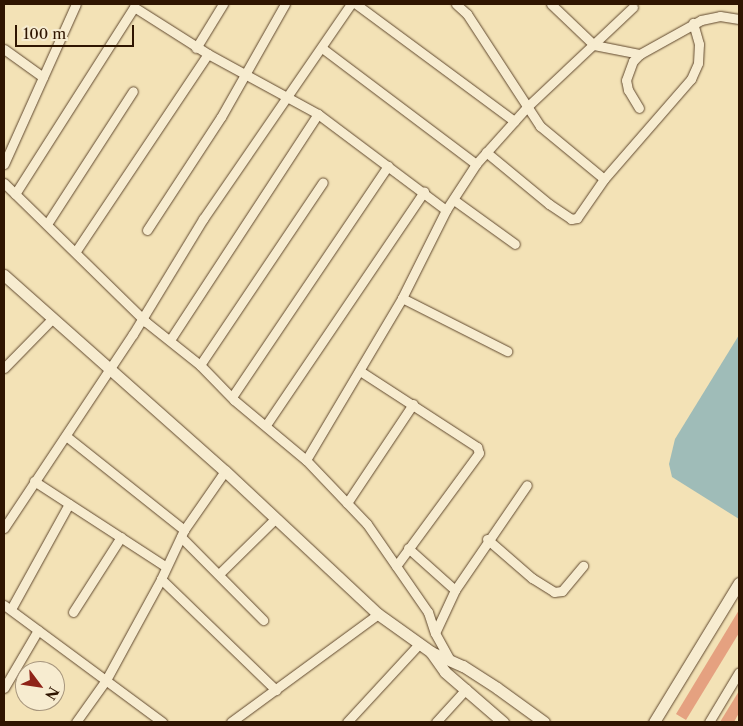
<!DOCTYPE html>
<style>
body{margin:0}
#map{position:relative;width:743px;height:726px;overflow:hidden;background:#f3e2b6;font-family:"Libre Caslon Text",serif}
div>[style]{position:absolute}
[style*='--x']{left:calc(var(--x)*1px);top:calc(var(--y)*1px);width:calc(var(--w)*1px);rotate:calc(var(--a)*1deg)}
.water>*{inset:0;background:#9fbcb8}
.building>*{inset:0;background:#e5a180}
.roads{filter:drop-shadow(0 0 1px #60482e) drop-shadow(0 0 1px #60482e)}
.street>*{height:9px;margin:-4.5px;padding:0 4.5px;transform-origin:4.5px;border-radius:4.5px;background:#f7ecd0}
.secondary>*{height:11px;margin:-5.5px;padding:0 5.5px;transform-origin:5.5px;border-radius:5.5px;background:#f7ecd0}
span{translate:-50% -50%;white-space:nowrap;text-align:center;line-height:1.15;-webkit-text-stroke:4px #f7ecd0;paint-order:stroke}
.frame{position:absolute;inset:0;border:5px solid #2f1501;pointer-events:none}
.north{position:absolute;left:15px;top:661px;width:50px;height:50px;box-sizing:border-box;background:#f7ecd0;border:1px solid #a7967d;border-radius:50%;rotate:121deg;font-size:14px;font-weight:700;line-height:20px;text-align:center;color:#2f1501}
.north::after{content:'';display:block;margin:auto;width:18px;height:22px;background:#8f2418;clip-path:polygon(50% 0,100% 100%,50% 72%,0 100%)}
.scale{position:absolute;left:15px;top:25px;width:119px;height:22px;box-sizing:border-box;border:2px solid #2f1501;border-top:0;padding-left:6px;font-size:15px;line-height:18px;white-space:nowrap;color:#2f1501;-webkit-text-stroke:4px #f7ecd0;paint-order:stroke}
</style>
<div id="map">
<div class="water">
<i style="clip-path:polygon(739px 335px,739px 519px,672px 477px,669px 464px,675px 439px)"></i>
</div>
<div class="building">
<i style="clip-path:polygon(739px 610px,739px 633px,686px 720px,676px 714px)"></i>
<i style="clip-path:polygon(739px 691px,739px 713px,734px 722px,720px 722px)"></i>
</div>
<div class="roads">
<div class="street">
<i style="--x:356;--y:4;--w:197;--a:36.5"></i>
<i style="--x:456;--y:4;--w:15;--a:42"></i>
<i style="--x:467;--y:14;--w:134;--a:56.9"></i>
<i style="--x:540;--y:126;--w:83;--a:39.6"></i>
<i style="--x:551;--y:4;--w:59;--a:43.6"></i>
<i style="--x:594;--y:45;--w:47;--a:11.1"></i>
<i style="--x:196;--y:48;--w:52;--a:-58.5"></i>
<i style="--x:322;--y:48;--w:193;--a:37"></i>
<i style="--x:4;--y:49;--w:48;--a:35.7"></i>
<i style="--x:639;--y:108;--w:21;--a:-121"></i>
<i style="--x:628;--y:90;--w:10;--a:-101"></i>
<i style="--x:626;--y:80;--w:20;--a:-70"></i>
<i style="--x:633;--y:61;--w:10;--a:-45"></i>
<i style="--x:640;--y:54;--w:70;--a:-29.1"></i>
<i style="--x:701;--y:20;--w:19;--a:-12"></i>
<i style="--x:720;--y:16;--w:19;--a:9"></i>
<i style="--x:486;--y:152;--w:82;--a:39.5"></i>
<i style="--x:549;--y:204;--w:27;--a:34"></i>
<i style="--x:571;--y:219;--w:6;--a:-9"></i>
<i style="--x:577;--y:218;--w:47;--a:-55.3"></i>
<i style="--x:604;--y:179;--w:133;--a:-49"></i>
<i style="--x:691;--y:79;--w:17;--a:-66"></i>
<i style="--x:698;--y:63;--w:19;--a:-87"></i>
<i style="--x:699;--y:44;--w:22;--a:-106"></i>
<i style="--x:4;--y:164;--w:175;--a:-65.8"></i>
<i style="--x:4;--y:183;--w:199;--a:44.4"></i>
<i style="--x:146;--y:322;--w:69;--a:38.5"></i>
<i style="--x:200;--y:365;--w:49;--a:45.8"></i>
<i style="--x:234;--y:400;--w:94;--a:39.8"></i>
<i style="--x:306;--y:460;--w:88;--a:46.4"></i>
<i style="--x:367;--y:524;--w:107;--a:55.3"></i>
<i style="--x:428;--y:612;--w:22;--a:72"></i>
<i style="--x:435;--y:633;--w:31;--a:61"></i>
<i style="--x:15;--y:194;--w:222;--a:-57.5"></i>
<i style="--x:134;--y:7;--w:88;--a:32.4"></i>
<i style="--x:208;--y:54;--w:125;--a:28.6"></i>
<i style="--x:318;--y:114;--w:160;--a:36.9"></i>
<i style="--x:454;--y:200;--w:75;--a:35.8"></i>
<i style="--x:47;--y:224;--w:158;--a:-57.1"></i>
<i style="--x:147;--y:230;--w:135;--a:-56.8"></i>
<i style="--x:221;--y:117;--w:130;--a:-60.5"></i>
<i style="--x:76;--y:251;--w:237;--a:-56.2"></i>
<i style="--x:402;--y:298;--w:118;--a:26.8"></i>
<i style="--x:170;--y:340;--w:270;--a:-56.8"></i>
<i style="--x:200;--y:365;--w:220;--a:-56.1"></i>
<i style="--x:4;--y:368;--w:67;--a:-45.6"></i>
<i style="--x:360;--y:371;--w:140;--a:33"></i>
<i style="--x:477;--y:447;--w:6;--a:72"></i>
<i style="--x:479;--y:453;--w:140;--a:126.3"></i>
<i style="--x:232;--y:397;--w:279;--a:-56"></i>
<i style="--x:266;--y:425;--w:282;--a:-55.9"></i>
<i style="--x:66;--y:436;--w:151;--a:38.5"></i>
<i style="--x:306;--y:460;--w:188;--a:-59.3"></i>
<i style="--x:402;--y:298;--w:98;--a:-63.4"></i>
<i style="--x:446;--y:210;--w:55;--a:-56.9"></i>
<i style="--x:476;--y:164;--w:75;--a:-48.2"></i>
<i style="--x:526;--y:108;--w:147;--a:-43.3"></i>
<i style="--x:34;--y:481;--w:156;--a:33"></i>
<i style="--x:347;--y:503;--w:119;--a:-56.3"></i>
<i style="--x:4;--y:528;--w:233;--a:-56.4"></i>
<i style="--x:133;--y:334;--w:135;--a:-58.7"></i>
<i style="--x:203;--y:219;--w:261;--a:-55.5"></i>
<i style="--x:181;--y:537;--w:117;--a:45.3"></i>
<i style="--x:487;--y:539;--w:60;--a:40.9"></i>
<i style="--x:532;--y:578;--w:26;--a:32"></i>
<i style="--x:554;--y:592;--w:8;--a:-7"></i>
<i style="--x:562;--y:591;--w:33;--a:-50"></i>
<i style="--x:408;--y:548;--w:63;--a:41.8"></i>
<i style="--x:455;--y:590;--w:47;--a:114.9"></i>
<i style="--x:220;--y:573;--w:77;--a:-44.5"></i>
<i style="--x:161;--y:579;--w:160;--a:44"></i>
<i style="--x:455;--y:590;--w:127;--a:-55.6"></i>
<i style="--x:4;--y:605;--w:197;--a:36.5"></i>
<i style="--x:11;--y:609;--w:120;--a:-61.1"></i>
<i style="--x:73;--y:612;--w:89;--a:-57.4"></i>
<i style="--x:4;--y:688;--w:67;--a:-59.6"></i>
<i style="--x:76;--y:722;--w:52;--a:-54.5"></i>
<i style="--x:106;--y:680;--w:115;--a:-61.4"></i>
<i style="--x:161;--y:579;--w:54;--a:-64.9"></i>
<i style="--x:184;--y:530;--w:72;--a:-55.2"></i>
<i style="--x:231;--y:722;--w:182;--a:-36.3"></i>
<i style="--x:347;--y:722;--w:106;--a:-47.3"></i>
<i style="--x:436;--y:722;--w:45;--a:-47.7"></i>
<i style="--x:709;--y:722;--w:58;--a:-59"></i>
</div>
<div class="secondary">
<i style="--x:4;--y:275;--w:295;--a:41.6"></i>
<i style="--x:225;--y:471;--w:209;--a:43.1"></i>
<i style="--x:378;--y:614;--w:65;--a:35.6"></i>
<i style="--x:431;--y:652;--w:35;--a:24"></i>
<i style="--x:463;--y:666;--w:40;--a:32.9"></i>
<i style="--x:497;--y:688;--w:58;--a:35.9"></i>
<i style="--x:431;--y:652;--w:24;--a:55"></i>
<i style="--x:445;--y:672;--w:77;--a:40.8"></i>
<i style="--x:654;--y:722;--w:163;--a:-58.6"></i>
</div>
</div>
<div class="frame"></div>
<div class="north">N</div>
<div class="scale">100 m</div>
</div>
